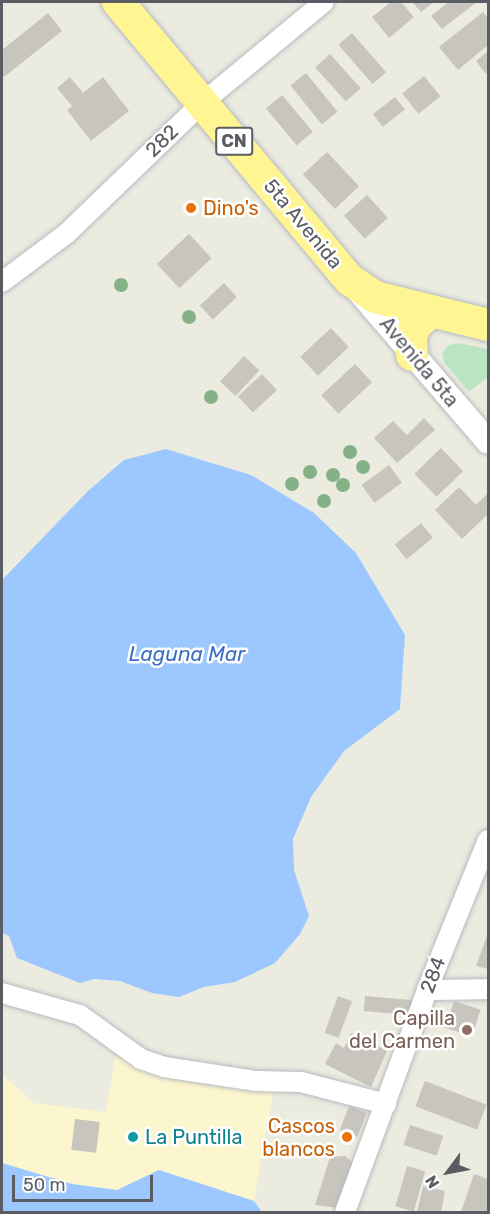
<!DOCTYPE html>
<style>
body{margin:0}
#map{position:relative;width:490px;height:1214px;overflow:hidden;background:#ecebe0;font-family:Rubik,sans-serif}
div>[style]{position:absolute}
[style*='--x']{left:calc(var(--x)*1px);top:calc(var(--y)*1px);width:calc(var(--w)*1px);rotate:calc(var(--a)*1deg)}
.green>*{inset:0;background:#bbe5c0}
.sand>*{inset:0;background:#fbf6cd}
.water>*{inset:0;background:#9dc8ff}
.building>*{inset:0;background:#c7c5bd;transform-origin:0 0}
.roads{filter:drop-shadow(0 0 2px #b8bac0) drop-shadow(0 0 2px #b8bac0)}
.minor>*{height:20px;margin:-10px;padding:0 10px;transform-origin:10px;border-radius:10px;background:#fff}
.tertiary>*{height:24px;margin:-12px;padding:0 12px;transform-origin:12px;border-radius:12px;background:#fff}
.trunk>*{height:32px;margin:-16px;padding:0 16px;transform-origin:16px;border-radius:16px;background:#fff693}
.trees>*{width:14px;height:14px;margin:-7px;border-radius:50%;background:#85b187}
.dots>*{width:16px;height:16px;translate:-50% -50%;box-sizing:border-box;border:3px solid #fff;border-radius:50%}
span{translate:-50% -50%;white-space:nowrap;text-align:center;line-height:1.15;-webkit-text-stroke:5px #fff;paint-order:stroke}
.shield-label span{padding:2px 4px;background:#fff;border:2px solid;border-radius:4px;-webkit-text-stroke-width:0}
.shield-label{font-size:18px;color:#595c62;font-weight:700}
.street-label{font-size:20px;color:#595c62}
.food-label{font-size:20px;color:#c56008}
.left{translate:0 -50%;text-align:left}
.right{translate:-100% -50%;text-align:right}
.education-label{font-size:20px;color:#785e54}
.culture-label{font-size:20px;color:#0d838f}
.water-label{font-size:21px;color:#3e6ec5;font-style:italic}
.frame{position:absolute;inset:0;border:3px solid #595c62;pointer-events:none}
.north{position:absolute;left:418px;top:1142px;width:60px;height:60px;-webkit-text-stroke:4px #fff;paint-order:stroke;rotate:238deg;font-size:16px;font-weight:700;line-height:24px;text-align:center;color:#595c62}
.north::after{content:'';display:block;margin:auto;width:21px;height:27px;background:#595c62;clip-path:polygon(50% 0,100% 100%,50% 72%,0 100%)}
.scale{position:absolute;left:12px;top:1175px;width:141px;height:27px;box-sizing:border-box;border:3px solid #595c62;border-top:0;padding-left:8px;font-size:18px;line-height:21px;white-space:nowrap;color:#595c62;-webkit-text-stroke:4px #fff;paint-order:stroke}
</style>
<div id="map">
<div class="green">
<i style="clip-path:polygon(459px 343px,488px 349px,488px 377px,469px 392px,444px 362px,442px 353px,449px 345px)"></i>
</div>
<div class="sand">
<i style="clip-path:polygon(118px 1043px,142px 1060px,274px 1087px,254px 1201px,159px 1170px,117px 1190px,72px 1184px,2px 1163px,2px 1074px,33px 1103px,106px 1112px)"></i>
</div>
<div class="water">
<i style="clip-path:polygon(166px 449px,251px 475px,314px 513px,356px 553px,405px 635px,400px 709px,344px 751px,311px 797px,293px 839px,294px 870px,309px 916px,300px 934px,275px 963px,235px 982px,204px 987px,179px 997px,152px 993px,120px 981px,94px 979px,80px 983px,17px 958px,9px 936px,2px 933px,2px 580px,88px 491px,124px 460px)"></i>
<i style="clip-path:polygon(2px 1163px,72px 1184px,117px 1190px,159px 1170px,254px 1201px,262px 1212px,2px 1212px)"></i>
</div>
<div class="building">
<i style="clip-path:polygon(391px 2px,401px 2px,414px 17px,389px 38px,372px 17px)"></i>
<i style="clip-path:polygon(412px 2px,434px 2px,421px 12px)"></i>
<i style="clip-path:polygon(449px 2px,477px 2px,442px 29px,431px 16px)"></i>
<i style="clip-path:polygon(483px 12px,488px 18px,488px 45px,458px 70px,439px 47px)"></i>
<i style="clip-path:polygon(48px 13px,62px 31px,4px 77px,2px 74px,2px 50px)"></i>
<i style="left:352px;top:33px;width:52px;height:18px;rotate:49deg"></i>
<i style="clip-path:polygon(488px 51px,488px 72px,486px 74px,476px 61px)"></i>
<i style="left:330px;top:54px;width:46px;height:20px;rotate:48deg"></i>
<i style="left:306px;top:73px;width:50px;height:20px;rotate:51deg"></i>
<i style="left:424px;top:76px;width:26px;height:28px;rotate:51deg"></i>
<i style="clip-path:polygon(70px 77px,83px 93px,103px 77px,129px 111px,91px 141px,67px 110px,72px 106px,57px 88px)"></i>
<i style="left:282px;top:95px;width:48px;height:21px;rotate:50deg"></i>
<i style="left:395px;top:97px;width:16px;height:28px;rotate:52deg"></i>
<i style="left:327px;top:152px;width:47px;height:33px;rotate:47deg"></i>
<i style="left:367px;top:195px;width:31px;height:31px;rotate:48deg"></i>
<i style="left:189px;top:234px;width:33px;height:44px;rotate:47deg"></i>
<i style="left:224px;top:283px;width:19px;height:33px;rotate:47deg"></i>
<i style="left:331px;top:328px;width:26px;height:42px;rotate:47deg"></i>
<i style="left:244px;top:356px;width:21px;height:35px;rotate:43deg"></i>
<i style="left:355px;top:364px;width:25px;height:46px;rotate:47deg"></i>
<i style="left:262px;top:374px;width:22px;height:33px;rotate:47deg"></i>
<i style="clip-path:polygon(424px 418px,435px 430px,397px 463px,374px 438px,393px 421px,407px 435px)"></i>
<i style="left:441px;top:448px;width:32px;height:37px;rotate:46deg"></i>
<i style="left:389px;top:465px;width:22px;height:34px;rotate:54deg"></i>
<i style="clip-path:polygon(459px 487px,476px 505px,487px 494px,488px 497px,488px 514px,462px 539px,435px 510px)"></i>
<i style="left:421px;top:523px;width:19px;height:34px;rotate:51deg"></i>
<i style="clip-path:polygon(488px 933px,488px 969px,476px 966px)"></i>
<i style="left:338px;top:996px;width:15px;height:39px;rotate:20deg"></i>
<i style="left:365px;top:996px;width:49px;height:15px;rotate:5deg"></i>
<i style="left:454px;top:1001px;width:28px;height:28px;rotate:18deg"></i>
<i style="clip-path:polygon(351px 1033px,387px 1051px,371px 1087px,325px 1064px,336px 1043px,344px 1048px)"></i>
<i style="left:425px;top:1081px;width:66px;height:27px;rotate:21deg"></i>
<i style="left:349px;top:1106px;width:19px;height:26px;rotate:21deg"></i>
<i style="left:75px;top:1119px;width:25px;height:31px;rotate:7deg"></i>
<i style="left:410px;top:1125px;width:35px;height:21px;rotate:18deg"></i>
<i style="clip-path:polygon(345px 1156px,354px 1164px,338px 1208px,315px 1205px,330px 1157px)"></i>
<i style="left:407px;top:1166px;width:19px;height:42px;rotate:16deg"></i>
<i style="clip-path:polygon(474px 1174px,488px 1179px,488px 1212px,461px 1212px)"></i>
<i style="clip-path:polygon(423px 1186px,445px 1191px,441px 1212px,417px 1212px)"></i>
</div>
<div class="roads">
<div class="minor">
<i style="--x:2;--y:282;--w:80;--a:-36.9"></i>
<i style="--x:66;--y:234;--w:189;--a:-43.9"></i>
<i style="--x:202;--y:103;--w:158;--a:-39.6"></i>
<i style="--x:427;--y:990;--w:61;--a:-0.9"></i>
<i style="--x:2;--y:993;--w:81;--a:15.8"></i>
<i style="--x:80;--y:1015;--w:75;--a:35.8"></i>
<i style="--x:141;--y:1059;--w:24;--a:19"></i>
<i style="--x:164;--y:1067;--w:94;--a:8.6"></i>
<i style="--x:257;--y:1081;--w:44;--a:1.3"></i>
<i style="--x:301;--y:1082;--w:88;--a:14.5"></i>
<i style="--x:345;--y:1212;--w:237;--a:-69.7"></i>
<i style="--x:427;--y:990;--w:162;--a:-67.9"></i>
</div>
<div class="tertiary">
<i style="--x:357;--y:289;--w:201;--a:49.4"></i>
</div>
<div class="trunk">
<i style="--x:118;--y:2;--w:362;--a:50.2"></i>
<i style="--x:350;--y:280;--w:30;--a:34"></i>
<i style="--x:375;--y:297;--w:116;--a:13.9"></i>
<i style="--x:412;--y:355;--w:19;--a:-93"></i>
<i style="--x:411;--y:336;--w:13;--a:-67"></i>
<i style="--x:416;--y:324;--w:19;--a:-39"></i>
</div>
</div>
<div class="trees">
<i style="left:121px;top:285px"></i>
<i style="left:189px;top:317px"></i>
<i style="left:211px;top:397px"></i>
<i style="left:350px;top:452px"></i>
<i style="left:363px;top:467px"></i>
<i style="left:310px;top:472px"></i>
<i style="left:333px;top:475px"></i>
<i style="left:292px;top:484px"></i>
<i style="left:343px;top:485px"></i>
<i style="left:324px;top:501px"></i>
</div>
<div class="dots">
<i style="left:191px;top:208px;background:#e8710a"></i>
<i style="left:467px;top:1030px;background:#8d6e63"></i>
<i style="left:133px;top:1137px;background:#0f9aa8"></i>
<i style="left:347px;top:1137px;background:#e8710a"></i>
</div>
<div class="shield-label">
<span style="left:234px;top:141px">CN</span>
</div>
<div class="street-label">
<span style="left:162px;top:141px;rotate:-44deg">282</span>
<span style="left:303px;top:224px;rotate:50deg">5ta Avenida</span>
<span style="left:419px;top:362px;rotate:50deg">Avenida 5ta</span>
<span style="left:433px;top:975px;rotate:-69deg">284</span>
</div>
<div class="food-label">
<span class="left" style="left:203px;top:208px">Dino's</span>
<span class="right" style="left:335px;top:1138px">Cascos<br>blancos</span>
</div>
<div class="education-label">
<span class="right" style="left:455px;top:1030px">Capilla<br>del Carmen</span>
</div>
<div class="culture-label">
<span class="left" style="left:145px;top:1137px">La Puntilla</span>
</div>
<div class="water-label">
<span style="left:187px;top:654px">Laguna Mar</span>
</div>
<div class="frame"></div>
<div class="north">N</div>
<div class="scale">50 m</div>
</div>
